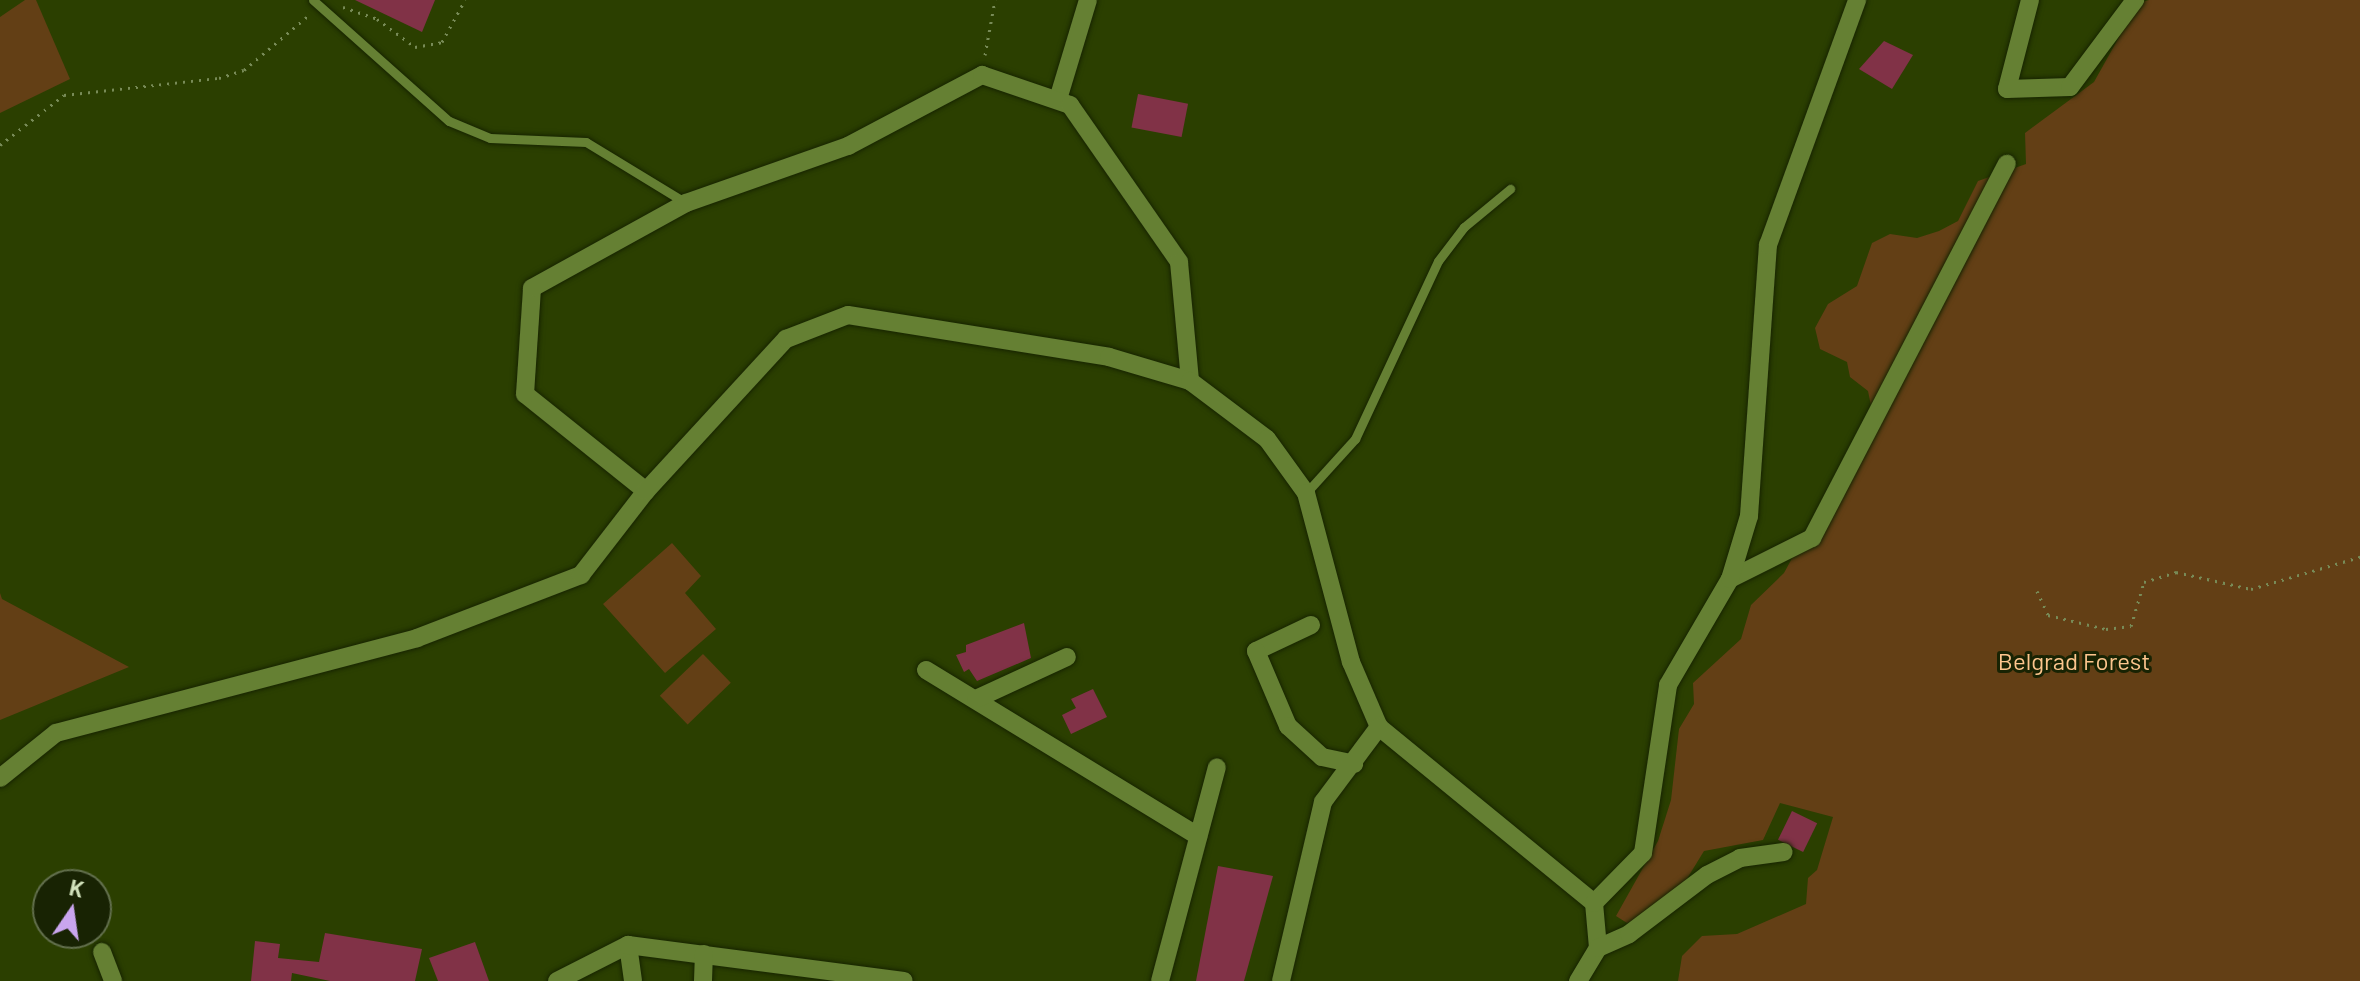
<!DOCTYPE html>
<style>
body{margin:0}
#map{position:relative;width:2360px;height:981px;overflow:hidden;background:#2b3f00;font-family:Barlow,sans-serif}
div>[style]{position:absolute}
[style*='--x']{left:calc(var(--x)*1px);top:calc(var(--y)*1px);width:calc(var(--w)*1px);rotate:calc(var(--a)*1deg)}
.green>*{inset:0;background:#633f15;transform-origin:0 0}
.building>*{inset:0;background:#813247;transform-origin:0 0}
.path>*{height:3px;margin-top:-1.5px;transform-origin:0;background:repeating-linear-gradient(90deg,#788b57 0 2px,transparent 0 8px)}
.roads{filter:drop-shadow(0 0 2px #172400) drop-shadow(0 0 2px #172400)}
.service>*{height:9px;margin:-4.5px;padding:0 4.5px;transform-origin:4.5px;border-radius:4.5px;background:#658033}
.minor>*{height:18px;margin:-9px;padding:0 9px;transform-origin:9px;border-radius:9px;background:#658033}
span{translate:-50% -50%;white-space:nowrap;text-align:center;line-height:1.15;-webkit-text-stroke:6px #182303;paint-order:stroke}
.park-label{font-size:24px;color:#fdc58d}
.north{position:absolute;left:32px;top:869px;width:80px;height:80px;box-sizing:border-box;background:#182303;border:2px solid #626f4d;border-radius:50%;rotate:13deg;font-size:22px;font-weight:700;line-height:32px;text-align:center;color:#d1e2bb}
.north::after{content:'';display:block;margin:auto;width:28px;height:36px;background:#c9a5ee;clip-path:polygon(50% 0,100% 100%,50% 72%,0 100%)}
</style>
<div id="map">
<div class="green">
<i style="clip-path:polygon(25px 0,36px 0,70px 79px,0 113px,0 17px)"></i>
<i style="clip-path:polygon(2149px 0,2360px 0,2360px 981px,1678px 981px,1682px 956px,1702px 936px,1737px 934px,1806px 904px,1808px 878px,1817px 870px,1833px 817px,1780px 803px,1763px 840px,1704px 851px,1685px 882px,1643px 917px,1627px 923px,1616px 916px,1658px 841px,1671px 800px,1679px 729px,1694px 704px,1693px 683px,1741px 639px,1751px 605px,1784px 573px,1872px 411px,1868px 391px,1850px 377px,1847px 362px,1820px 349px,1815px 328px,1828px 304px,1857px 286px,1872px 243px,1890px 234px,1917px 238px,1939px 231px,1958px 221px,1978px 181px,2026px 164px,2025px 133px,2094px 82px,2138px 3px)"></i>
<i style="clip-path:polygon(672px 543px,701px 576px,685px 593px,716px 629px,665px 673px,603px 604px)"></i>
<i style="clip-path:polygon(0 593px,2px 599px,129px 667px,0 720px)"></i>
<i style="left:703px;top:654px;width:40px;height:60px;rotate:46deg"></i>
</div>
<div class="building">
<i style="clip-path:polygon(355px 0,435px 0,422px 32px)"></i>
<i style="clip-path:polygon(1884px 41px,1913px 55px,1892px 89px,1859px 69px)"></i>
<i style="left:1138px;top:94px;width:51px;height:34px;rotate:11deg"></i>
<i style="clip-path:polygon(1024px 623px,1031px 658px,977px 681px,969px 669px,964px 672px,956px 655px,966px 652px,966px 645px)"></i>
<i style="clip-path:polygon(1093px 689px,1107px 717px,1071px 734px,1062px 715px,1076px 708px,1071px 699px)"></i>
<i style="left:1792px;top:811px;width:28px;height:32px;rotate:26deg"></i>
<i style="clip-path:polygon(1218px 866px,1273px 876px,1244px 981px,1196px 981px)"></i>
<i style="clip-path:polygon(325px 933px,422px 949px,415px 981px,330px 981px,292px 973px,291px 981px,251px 981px,255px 941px,280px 944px,278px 958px,319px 962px)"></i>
<i style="clip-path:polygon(475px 942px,489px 981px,438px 981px,429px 958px)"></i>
</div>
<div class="path">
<i style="--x:343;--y:7;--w:36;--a:19"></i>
<i style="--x:377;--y:19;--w:47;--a:36.4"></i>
<i style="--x:415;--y:47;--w:27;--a:-10"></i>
<i style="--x:442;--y:42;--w:48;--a:-61.3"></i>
<i style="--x:985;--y:55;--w:56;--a:-79.7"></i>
<i style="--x:0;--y:145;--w:81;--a:-38"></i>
<i style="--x:64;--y:95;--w:156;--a:-6.3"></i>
<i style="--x:219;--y:78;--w:26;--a:-18"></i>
<i style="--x:244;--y:70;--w:85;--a:-40.2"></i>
<i style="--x:2037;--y:591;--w:26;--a:65"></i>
<i style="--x:2048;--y:615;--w:60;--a:13.6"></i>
<i style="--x:2106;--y:629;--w:25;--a:-7"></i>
<i style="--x:2131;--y:626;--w:46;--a:-73.5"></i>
<i style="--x:2144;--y:582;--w:34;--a:-17"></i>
<i style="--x:2176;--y:572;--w:77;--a:12.8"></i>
<i style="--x:2251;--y:589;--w:114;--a:-16.4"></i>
</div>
<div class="roads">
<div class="service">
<i style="--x:313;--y:0;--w:182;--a:41.7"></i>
<i style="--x:449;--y:121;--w:44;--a:22.5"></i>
<i style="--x:490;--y:138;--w:96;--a:2.4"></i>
<i style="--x:586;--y:142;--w:117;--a:31.4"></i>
<i style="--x:1306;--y:493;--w:73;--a:-47.8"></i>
<i style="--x:1355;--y:439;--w:196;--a:-65"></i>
<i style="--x:1438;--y:261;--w:43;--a:-52.6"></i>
<i style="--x:1464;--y:227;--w:60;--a:-39.6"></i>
</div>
<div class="minor">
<i style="--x:2030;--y:0;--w:92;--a:104.5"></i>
<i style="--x:2007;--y:89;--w:63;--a:-1.8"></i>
<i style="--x:2070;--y:87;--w:109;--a:-53.2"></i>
<i style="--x:1059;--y:96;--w:100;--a:-73.2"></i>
<i style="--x:646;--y:491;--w:155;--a:-141.3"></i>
<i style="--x:525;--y:394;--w:106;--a:-86.2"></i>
<i style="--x:532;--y:288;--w:176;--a:-28.9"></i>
<i style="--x:686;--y:203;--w:172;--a:-19.4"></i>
<i style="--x:848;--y:146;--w:152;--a:-27.9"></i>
<i style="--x:982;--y:75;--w:93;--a:18.8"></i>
<i style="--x:1070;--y:105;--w:191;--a:55.2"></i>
<i style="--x:1179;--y:262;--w:120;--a:84.7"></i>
<i style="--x:1730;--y:579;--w:92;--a:-26.6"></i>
<i style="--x:1812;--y:538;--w:422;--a:-62.5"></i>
<i style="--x:1311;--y:625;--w:61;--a:154.7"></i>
<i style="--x:1256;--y:651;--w:82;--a:66.9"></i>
<i style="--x:1288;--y:726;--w:46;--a:42.4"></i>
<i style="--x:1322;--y:757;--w:33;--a:12"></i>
<i style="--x:926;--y:670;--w:319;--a:31.4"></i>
<i style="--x:976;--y:699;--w:100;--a:-24.8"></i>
<i style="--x:0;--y:778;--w:72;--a:-38.8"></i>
<i style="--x:56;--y:733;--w:373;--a:-14.7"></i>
<i style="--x:417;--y:638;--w:176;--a:-21"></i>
<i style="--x:581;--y:575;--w:106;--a:-52.3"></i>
<i style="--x:646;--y:491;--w:207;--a:-47.4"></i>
<i style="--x:786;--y:339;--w:66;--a:-21.2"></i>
<i style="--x:848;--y:315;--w:264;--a:9.1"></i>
<i style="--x:1109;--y:357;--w:84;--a:16.5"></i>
<i style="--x:1190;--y:381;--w:96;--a:37"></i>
<i style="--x:1267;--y:439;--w:67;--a:54.2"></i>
<i style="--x:1306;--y:493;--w:175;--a:75.1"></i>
<i style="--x:1351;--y:662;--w:71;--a:66.7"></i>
<i style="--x:1379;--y:727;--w:278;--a:39.3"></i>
<i style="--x:1594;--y:903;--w:45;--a:84.9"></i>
<i style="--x:1598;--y:948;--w:39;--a:121"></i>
<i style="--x:1594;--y:903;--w:70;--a:-45.6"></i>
<i style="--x:1643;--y:853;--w:170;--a:-81.5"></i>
<i style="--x:1668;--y:685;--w:123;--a:-59.7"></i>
<i style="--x:1730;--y:579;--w:66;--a:-73.2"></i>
<i style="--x:1749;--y:516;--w:272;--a:-86"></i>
<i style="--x:1768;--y:245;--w:261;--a:-70"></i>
<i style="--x:628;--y:945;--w:36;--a:82"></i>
<i style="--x:1598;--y:948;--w:34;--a:-24"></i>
<i style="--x:1629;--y:934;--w:98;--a:-37.1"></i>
<i style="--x:1707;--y:875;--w:37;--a:-27"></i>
<i style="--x:1740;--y:858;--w:44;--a:-7.8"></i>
<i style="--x:102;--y:952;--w:31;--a:69"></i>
<i style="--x:557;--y:981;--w:80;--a:-26.9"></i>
<i style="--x:628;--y:945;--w:278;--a:7.4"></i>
<i style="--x:703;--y:981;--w:27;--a:-88"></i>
<i style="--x:1160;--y:981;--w:221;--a:-75.1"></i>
<i style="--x:1281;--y:981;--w:184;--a:-76.8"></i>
<i style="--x:1323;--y:802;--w:94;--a:-53.3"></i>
</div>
</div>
<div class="park-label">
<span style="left:2074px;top:661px">Belgrad Forest</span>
</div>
<div class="north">K</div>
</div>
